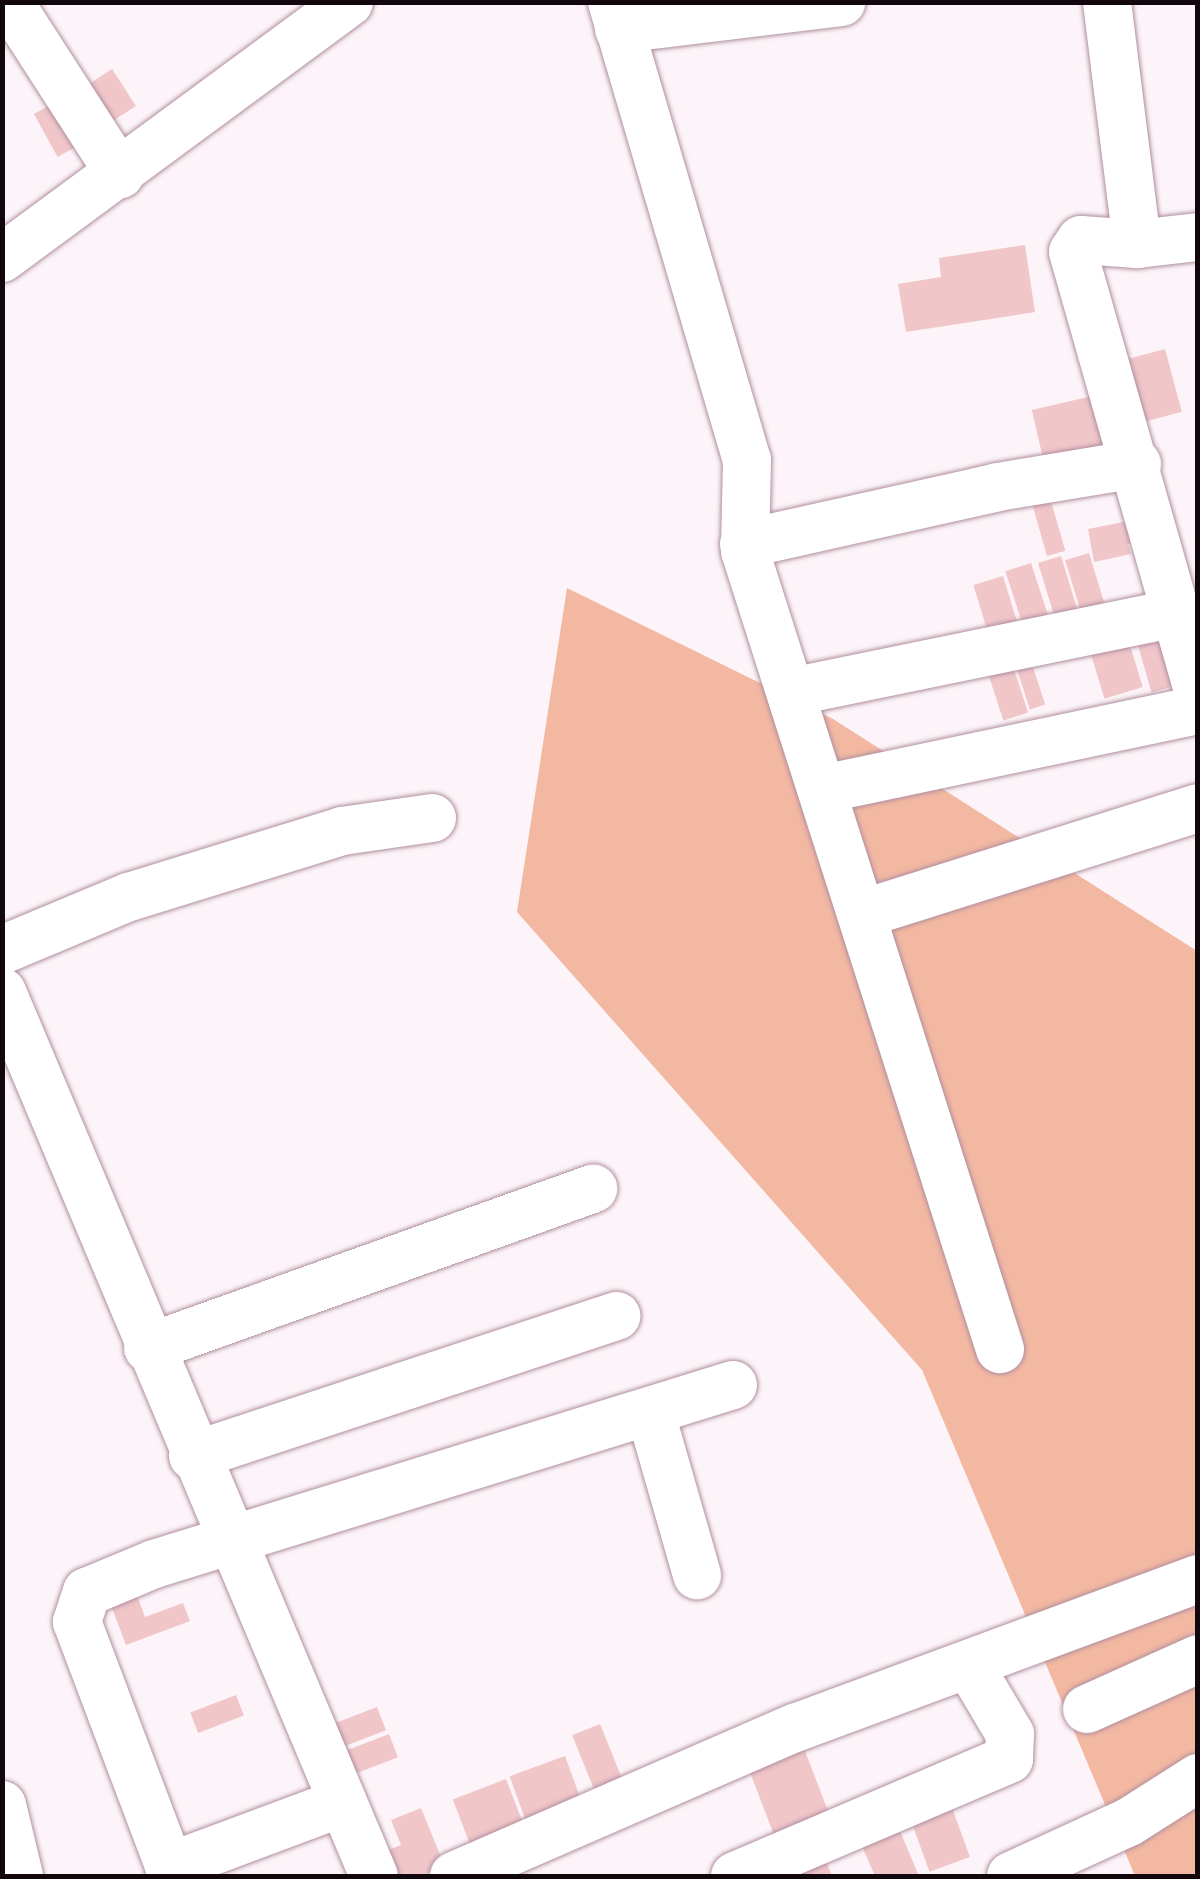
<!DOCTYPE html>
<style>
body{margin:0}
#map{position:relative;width:1200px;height:1879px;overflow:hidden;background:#fcf4f8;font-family:"Sofia Sans Condensed",sans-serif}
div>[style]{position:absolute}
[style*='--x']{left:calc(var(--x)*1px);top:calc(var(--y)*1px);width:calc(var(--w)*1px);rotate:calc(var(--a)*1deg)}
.forest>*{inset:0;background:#f3b8a2}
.building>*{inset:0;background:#f0c6c9;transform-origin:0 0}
.roads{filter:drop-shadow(0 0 2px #b08e9f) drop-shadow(0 0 2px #b08e9f)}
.minor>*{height:48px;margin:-24px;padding:0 24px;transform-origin:24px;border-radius:24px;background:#fff}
span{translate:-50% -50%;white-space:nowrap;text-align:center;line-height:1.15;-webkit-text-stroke:10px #fcf4f8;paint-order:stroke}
.frame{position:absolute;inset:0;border:5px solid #13070e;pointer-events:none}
</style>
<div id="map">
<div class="forest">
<i style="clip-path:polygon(567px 588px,833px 719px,1197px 951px,1197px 1876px,1135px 1876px,922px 1370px,517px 912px)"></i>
</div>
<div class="building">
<i style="left:112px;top:69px;width:44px;height:38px;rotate:57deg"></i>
<i style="left:61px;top:99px;width:49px;height:31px;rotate:61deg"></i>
<i style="clip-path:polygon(1025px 245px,1035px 312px,906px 332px,898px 284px,941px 277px,939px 258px)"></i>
<i style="left:1165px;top:349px;width:65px;height:50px;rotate:75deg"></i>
<i style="left:1101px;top:394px;width:67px;height:71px;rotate:77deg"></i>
<i style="left:1049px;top:494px;width:59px;height:19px;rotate:74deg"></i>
<i style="clip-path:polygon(1144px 518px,1148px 540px,1128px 544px,1131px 554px,1094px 562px,1088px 529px)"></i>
<i style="left:1089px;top:553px;width:63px;height:25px;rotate:73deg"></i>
<i style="left:1061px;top:556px;width:67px;height:24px;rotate:73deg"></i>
<i style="left:1031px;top:563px;width:69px;height:27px;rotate:72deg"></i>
<i style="left:1003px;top:576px;width:66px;height:31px;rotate:73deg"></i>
<i style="left:1177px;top:629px;width:54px;height:42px;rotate:74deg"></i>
<i style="left:1129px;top:642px;width:47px;height:40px;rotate:73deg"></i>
<i style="left:1030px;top:658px;width:49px;height:16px;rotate:72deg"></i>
<i style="left:1012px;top:663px;width:52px;height:26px;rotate:72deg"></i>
<i style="clip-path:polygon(132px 1582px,145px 1617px,183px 1603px,190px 1621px,126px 1645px,106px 1592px)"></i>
<i style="left:236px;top:1695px;width:22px;height:49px;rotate:69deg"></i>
<i style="left:377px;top:1707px;width:25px;height:59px;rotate:69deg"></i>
<i style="left:600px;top:1724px;width:70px;height:30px;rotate:68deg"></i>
<i style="left:389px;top:1734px;width:25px;height:59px;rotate:69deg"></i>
<i style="left:800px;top:1738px;width:93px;height:59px;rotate:69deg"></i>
<i style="left:565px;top:1756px;width:61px;height:59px;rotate:70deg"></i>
<i style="left:506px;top:1779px;width:67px;height:57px;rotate:69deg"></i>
<i style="left:947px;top:1794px;width:67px;height:43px;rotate:70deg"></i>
<i style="clip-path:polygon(421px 1808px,445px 1867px,421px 1876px,379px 1876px,371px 1857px,401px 1845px,391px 1820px)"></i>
<i style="clip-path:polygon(894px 1817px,919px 1876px,875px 1876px,856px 1833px)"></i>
<i style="clip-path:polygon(822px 1851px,832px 1876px,761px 1876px)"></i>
</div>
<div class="roads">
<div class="minor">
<i style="--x:9;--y:2;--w:205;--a:57.2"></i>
<i style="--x:612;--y:2;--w:477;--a:73.6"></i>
<i style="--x:747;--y:460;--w:91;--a:91.3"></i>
<i style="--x:745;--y:551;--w:838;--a:72.28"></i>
<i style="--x:1107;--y:2;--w:244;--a:82.9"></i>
<i style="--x:619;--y:29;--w:224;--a:-6.9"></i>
<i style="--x:1198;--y:237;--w:61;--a:173.5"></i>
<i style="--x:1137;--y:244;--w:56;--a:-175.9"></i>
<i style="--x:1081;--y:240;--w:14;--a:124"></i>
<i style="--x:1073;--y:252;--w:457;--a:74.1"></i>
<i style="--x:2;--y:258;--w:431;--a:-36.4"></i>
<i style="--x:744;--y:544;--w:260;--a:-12.6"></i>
<i style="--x:998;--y:487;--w:141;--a:-9.4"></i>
<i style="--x:791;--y:692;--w:392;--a:-11.6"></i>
<i style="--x:823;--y:789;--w:383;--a:-11.9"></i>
<i style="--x:862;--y:914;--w:352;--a:-17.5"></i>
<i style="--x:2;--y:950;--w:138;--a:-22.7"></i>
<i style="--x:129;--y:897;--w:223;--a:-17.2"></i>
<i style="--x:342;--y:831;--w:91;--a:-8.2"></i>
<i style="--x:2;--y:992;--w:959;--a:67.18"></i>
<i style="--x:148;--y:1348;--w:473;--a:-19.7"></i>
<i style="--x:650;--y:1411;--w:171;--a:74"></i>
<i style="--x:193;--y:1456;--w:446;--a:-18.3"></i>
<i style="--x:1087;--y:1709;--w:122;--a:-24.2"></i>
<i style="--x:2;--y:1805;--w:73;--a:76.5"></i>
<i style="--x:169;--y:1867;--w:184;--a:-20.4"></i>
<i style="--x:173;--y:1876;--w:272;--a:-110.7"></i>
<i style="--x:77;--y:1622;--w:32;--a:-72"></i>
<i style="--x:87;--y:1592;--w:73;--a:-22.7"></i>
<i style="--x:154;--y:1564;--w:606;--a:-17.18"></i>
<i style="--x:454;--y:1876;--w:372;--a:-23.5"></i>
<i style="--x:795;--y:1728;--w:430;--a:-20.3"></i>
<i style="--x:735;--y:1876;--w:298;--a:-23.1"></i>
<i style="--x:1009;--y:1759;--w:25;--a:-88"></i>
<i style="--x:1010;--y:1734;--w:80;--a:-120.7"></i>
<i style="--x:1011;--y:1876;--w:130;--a:-24.6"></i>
<i style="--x:1129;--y:1822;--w:82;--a:-32.5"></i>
</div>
</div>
<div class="frame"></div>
</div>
